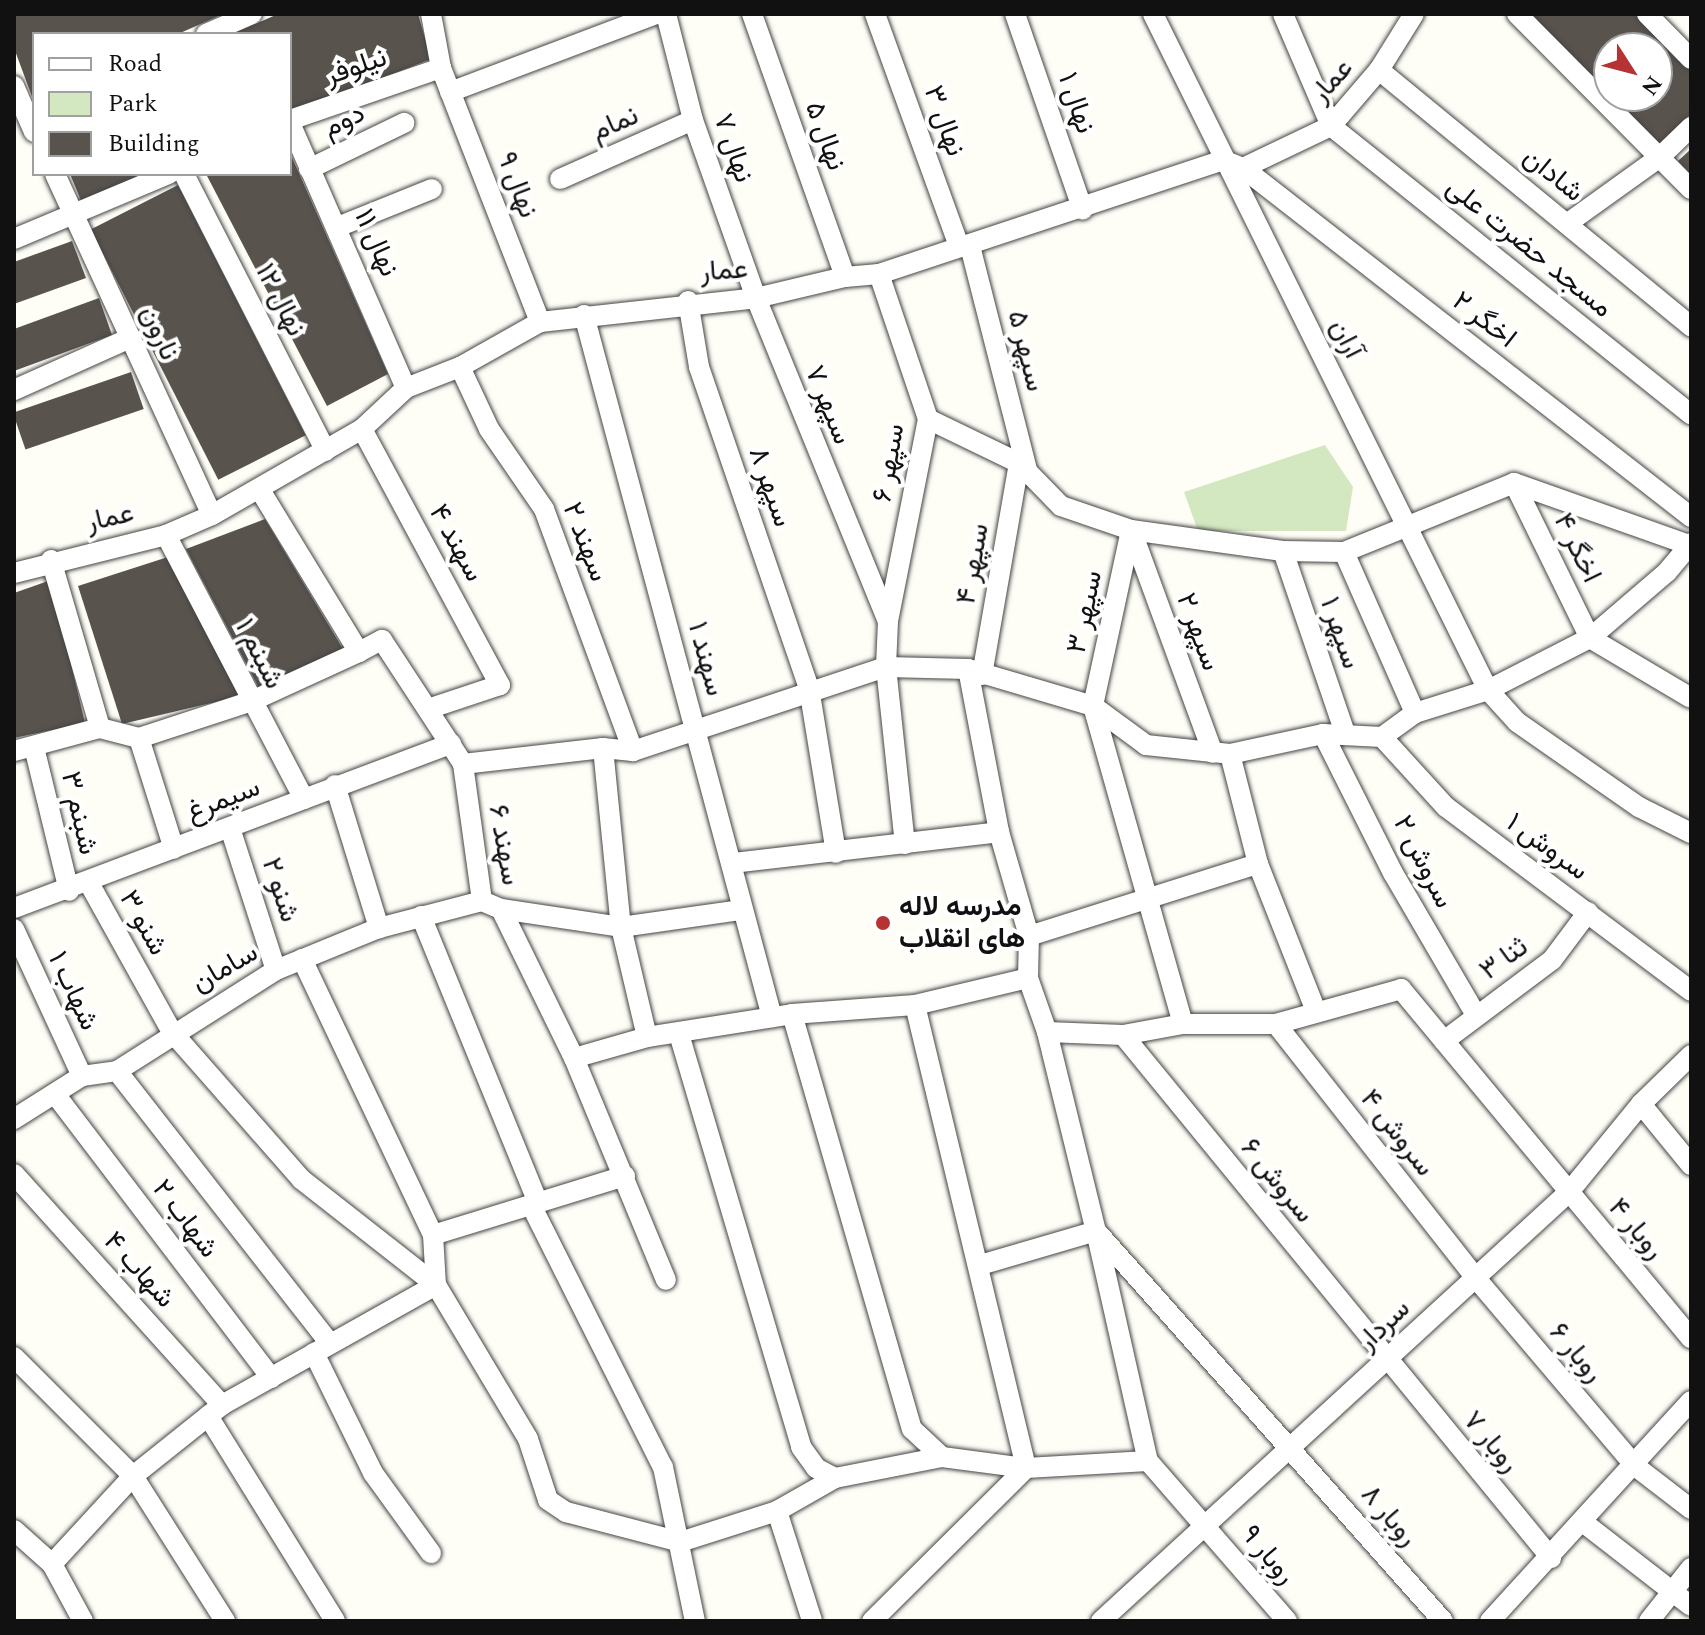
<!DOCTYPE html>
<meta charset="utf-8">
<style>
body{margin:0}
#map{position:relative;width:1705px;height:1635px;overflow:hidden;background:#fefdf6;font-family:Spectral,Vazirmatn,serif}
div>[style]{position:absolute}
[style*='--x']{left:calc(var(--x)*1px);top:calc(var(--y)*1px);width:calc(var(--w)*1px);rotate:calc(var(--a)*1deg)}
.green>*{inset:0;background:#d3e7c1}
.building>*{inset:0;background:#59534e;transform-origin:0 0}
.roads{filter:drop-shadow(0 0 2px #444) drop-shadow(0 0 2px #444)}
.minor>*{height:20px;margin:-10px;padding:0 10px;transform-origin:10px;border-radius:10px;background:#fff}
.dots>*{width:22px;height:22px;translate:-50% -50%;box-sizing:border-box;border:4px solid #fff;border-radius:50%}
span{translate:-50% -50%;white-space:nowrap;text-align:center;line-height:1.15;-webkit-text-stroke:8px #fff;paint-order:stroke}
.street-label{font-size:28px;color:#111}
.poi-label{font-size:28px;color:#111;font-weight:700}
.left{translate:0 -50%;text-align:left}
.frame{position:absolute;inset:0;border:16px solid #111;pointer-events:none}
.legend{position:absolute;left:32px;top:32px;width:260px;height:144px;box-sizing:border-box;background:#fff;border:2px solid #a0a0a0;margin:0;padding:10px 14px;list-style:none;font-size:24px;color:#111}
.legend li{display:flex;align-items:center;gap:16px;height:40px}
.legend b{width:40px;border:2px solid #a0a0a0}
.north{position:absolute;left:1593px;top:32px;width:80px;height:80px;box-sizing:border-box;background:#fff;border:2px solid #a0a0a0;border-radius:50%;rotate:126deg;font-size:22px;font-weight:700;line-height:32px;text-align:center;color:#111}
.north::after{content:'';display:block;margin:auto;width:28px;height:36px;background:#b63334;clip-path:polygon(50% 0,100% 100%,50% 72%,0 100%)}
</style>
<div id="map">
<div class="green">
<i style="clip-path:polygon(1325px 445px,1353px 487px,1346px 531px,1198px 531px,1184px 492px)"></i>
</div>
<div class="building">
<i style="clip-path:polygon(14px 14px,223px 14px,178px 34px,34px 34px,34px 102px,14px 48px)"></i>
<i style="clip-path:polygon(278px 14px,418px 14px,431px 59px,290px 114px,290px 34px,232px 34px)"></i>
<i style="clip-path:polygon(evenodd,1527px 14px,1636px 14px,1691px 70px,1691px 114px,1658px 147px,1527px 14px,1609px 48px,1657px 48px,1657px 96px,1609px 96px,1609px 48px)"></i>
<i style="clip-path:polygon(1691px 149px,1691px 175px,1678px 161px)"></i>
<i style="clip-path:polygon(290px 153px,388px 374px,327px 406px,206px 174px,290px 174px)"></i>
<i style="clip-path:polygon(70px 174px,151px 174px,82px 203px)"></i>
<i style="left:178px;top:185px;width:281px;height:98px;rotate:63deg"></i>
<i style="clip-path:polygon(72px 241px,86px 278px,14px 304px,14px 262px)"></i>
<i style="clip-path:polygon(99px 298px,112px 335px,14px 371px,14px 329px)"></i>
<i style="left:131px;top:372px;width:39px;height:125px;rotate:71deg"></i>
<i style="clip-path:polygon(265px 519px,343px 649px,260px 690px,186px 549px)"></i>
<i style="clip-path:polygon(171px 556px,241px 696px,122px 724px,78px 586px)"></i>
<i style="clip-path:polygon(51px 580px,85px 723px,14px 738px,14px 593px)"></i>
</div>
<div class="roads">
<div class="minor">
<i style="--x:431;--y:14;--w:55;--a:79.5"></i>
<i style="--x:441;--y:68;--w:273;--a:68.7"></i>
<i style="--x:666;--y:14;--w:109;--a:75.7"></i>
<i style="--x:693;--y:120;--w:189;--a:70.5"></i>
<i style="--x:756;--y:298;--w:349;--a:67.8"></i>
<i style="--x:752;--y:14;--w:279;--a:70.5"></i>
<i style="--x:875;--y:14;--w:247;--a:70.1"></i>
<i style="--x:1015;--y:14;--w:207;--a:70.9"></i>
<i style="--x:1153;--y:14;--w:754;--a:63.64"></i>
<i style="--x:1488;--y:690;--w:43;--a:47.8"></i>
<i style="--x:1517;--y:722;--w:149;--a:34.9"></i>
<i style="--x:1639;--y:807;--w:58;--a:26.6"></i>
<i style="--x:1283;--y:14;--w:122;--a:66.8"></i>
<i style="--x:1331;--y:126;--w:461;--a:38.7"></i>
<i style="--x:1517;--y:14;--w:247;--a:45.2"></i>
<i style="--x:1647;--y:14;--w:63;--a:45.6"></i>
<i style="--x:206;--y:34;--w:50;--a:-23.5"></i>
<i style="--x:1379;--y:70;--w:404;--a:39.4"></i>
<i style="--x:14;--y:86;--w:50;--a:66.5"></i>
<i style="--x:450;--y:92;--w:220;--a:-20.7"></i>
<i style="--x:290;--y:120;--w:160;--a:-19"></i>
<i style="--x:290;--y:123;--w:289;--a:66.4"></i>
<i style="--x:1243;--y:168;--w:568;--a:37.92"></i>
<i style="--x:309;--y:169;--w:106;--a:-25.8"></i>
<i style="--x:55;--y:174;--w:375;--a:65.3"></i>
<i style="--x:184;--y:174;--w:311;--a:62.9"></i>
<i style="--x:560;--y:179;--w:145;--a:-23.9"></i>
<i style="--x:1568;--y:223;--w:113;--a:-35.7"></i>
<i style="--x:1660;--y:157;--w:43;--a:-44.1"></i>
<i style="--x:340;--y:226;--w:99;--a:-21.9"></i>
<i style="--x:14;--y:239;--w:168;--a:-22.8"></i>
<i style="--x:970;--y:246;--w:230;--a:75.7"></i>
<i style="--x:879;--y:274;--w:153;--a:71.3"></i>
<i style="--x:928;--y:419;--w:206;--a:101.2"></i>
<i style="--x:888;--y:621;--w:46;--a:92.5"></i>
<i style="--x:886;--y:667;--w:178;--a:83.9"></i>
<i style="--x:688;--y:301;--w:67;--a:80.5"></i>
<i style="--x:699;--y:367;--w:339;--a:71.1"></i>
<i style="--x:809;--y:688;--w:167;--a:80.7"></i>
<i style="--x:584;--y:315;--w:727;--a:75.01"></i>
<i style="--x:460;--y:367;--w:68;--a:64.9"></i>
<i style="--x:489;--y:429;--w:97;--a:55.5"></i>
<i style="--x:544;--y:509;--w:258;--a:69.8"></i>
<i style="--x:14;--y:390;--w:127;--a:-24.1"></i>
<i style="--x:928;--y:419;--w:101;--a:25.8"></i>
<i style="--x:1019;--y:463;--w:60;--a:45.7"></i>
<i style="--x:1061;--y:506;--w:74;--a:18.9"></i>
<i style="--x:1131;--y:530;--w:153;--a:7.9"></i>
<i style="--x:1283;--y:551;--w:61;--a:0.9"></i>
<i style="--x:1344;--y:552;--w:183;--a:-22.1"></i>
<i style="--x:1514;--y:483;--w:186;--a:19.5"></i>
<i style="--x:362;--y:429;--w:291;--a:61.7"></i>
<i style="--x:500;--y:685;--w:76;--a:161.6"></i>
<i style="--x:1514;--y:483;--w:173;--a:63.9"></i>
<i style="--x:260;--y:490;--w:190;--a:58.6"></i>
<i style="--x:359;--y:652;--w:26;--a:-28"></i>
<i style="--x:382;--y:640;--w:148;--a:56.8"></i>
<i style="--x:463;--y:764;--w:138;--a:82.1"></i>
<i style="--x:482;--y:901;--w:21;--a:23"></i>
<i style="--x:501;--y:909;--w:166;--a:63.9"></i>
<i style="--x:574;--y:1058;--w:240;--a:67.5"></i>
<i style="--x:1131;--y:530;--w:180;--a:102.2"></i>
<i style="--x:1093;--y:706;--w:330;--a:74.2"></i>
<i style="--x:1132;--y:532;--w:235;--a:69.9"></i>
<i style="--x:166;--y:535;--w:298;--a:62.4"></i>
<i style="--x:1283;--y:551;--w:192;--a:71.2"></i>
<i style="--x:1344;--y:552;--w:176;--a:66.2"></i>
<i style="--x:51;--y:560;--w:175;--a:73.7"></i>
<i style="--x:14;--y:573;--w:157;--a:-14"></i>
<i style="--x:166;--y:535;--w:50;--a:-23.5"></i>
<i style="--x:212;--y:515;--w:173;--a:-29.8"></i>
<i style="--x:362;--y:429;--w:60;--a:-43"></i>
<i style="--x:406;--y:388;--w:58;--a:-21.3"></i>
<i style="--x:460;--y:367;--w:92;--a:-29.4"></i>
<i style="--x:540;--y:322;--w:217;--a:-6.3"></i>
<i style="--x:756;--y:298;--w:91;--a:-13.3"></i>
<i style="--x:845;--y:277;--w:34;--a:-5"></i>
<i style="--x:879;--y:274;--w:362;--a:-18.3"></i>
<i style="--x:1223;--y:160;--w:22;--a:22"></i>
<i style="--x:1243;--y:168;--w:98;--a:-25.5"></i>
<i style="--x:1331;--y:126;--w:74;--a:-49.4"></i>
<i style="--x:1379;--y:70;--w:66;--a:-58"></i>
<i style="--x:1590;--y:638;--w:117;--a:30.7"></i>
<i style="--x:968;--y:669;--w:166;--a:79.2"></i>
<i style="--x:999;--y:832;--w:108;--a:73.9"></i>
<i style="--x:1029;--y:936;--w:42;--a:91.4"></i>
<i style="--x:1028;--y:978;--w:57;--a:70.6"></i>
<i style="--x:1047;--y:1032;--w:205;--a:76.2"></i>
<i style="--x:1096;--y:1231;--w:522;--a:48.34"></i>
<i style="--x:982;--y:675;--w:215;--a:-80.1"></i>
<i style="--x:1323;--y:734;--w:156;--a:63.3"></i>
<i style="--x:1393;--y:873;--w:164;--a:59.7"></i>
<i style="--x:1382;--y:737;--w:95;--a:47.6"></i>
<i style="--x:1446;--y:807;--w:306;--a:36.9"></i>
<i style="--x:139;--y:738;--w:116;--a:72.5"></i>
<i style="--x:34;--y:747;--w:148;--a:76.3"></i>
<i style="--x:603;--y:748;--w:180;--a:84.3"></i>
<i style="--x:621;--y:927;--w:113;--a:76.7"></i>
<i style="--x:14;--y:751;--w:89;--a:-15"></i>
<i style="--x:100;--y:728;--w:40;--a:14.4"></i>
<i style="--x:139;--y:738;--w:119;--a:-18.1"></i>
<i style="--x:252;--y:701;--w:118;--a:-24.6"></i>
<i style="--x:1230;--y:754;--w:95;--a:-12.1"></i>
<i style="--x:1323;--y:734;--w:59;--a:2.9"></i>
<i style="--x:1382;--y:737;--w:41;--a:-36"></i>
<i style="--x:1415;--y:713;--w:77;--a:-17.5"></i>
<i style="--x:1488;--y:690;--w:114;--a:-27"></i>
<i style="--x:1590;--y:638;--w:101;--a:-40.6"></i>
<i style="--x:1667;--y:572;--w:38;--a:-50"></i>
<i style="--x:463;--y:764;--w:141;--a:-6.5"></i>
<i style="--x:603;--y:748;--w:30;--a:6"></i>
<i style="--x:633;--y:751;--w:267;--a:-18.4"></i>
<i style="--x:886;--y:667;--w:82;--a:1.4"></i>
<i style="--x:968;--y:669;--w:130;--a:16.5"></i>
<i style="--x:1093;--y:706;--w:66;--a:36.3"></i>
<i style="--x:1146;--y:745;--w:84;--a:6.1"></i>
<i style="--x:1230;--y:754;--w:114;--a:75.7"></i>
<i style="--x:1258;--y:864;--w:156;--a:68.5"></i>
<i style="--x:335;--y:785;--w:150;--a:72.9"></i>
<i style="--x:230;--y:828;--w:149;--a:72.1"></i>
<i style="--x:733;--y:863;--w:268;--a:-6.6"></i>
<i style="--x:89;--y:883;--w:171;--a:60.9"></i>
<i style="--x:172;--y:1032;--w:196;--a:48.7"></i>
<i style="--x:301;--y:1179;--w:172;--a:38.1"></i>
<i style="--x:436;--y:1285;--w:179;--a:59.1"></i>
<i style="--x:528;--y:1439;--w:64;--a:71.8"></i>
<i style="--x:548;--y:1500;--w:22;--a:34"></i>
<i style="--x:566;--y:1512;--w:118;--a:14.7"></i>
<i style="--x:680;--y:1542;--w:102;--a:-17.7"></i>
<i style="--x:777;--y:1511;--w:67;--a:-29.6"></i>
<i style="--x:14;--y:908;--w:467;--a:-20.6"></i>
<i style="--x:501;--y:909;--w:121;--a:8.5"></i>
<i style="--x:621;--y:927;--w:120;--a:-8.1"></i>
<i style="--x:421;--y:916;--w:310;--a:67.8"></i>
<i style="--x:14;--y:929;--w:162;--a:65.2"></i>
<i style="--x:1029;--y:936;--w:240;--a:-17.5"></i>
<i style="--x:302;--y:959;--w:306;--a:64.6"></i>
<i style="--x:433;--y:1235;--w:201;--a:-17.1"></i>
<i style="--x:915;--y:1005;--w:476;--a:76.5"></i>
<i style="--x:792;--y:1014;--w:432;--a:73.9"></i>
<i style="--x:912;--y:1429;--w:41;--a:43"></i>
<i style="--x:942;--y:1457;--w:85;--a:7.5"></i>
<i style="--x:1026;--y:1468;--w:122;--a:-3.3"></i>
<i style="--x:1276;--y:1024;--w:320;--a:51.8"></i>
<i style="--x:1474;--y:1276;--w:249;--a:49.7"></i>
<i style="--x:1635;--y:1466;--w:71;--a:37.5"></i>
<i style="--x:1047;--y:1032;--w:76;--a:2.3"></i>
<i style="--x:1123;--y:1035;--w:61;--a:-10.4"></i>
<i style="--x:1183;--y:1024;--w:93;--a:0"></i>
<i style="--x:1276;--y:1024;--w:130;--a:-15.6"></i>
<i style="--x:1401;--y:989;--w:454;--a:50.3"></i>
<i style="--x:679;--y:1034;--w:431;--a:73.5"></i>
<i style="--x:801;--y:1447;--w:26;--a:54"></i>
<i style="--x:816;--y:1468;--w:21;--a:28"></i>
<i style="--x:835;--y:1478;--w:109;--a:-11.1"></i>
<i style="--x:1123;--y:1035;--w:676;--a:50.7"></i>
<i style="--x:1444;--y:1041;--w:135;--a:-36.9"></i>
<i style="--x:1552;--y:960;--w:60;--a:-53.1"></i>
<i style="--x:574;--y:1058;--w:76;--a:-16"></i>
<i style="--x:647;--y:1037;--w:147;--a:-9"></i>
<i style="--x:792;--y:1014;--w:123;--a:-4.2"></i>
<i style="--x:915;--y:1005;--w:116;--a:-13.4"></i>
<i style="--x:117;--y:1071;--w:346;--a:52"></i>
<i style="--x:55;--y:1094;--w:357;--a:52.7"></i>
<i style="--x:1641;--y:1104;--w:79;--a:50.7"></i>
<i style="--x:14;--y:1119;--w:80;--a:-32.3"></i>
<i style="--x:82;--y:1076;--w:35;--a:-8"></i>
<i style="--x:117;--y:1071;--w:188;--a:-32.4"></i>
<i style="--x:276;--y:970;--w:111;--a:-22.2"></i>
<i style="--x:379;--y:928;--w:106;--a:-14.7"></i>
<i style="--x:14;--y:1174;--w:311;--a:48"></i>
<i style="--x:531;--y:1205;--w:293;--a:63.3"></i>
<i style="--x:663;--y:1467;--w:157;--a:78.3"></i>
<i style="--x:433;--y:1235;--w:50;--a:86.6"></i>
<i style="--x:980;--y:1265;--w:121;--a:-16.3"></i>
<i style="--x:1096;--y:1231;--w:236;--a:77.3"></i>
<i style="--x:1148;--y:1461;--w:212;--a:49"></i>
<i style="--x:314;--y:1353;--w:134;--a:63.8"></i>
<i style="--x:373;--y:1473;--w:99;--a:54.1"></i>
<i style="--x:14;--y:1357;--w:168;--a:45"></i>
<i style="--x:133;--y:1476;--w:172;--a:57.6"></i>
<i style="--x:208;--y:1416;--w:241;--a:58.2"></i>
<i style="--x:777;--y:1511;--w:115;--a:72.3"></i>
<i style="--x:1584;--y:1523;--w:135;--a:37.8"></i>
<i style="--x:14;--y:1530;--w:51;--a:41.8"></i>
<i style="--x:52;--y:1564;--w:65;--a:61.5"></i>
<i style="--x:52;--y:1564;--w:120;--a:-47.4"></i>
<i style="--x:133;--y:1476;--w:114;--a:-38.6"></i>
<i style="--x:222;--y:1405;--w:245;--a:-29.3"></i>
<i style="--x:872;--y:1621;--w:217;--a:-44.8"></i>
<i style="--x:1101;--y:1621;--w:635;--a:-42.51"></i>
<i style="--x:1569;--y:1192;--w:114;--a:-50.7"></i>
<i style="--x:1641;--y:1104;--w:70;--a:-44.4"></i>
<i style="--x:1490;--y:1621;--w:298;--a:-47.6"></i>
<i style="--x:1649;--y:1621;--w:68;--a:-51.6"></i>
</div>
</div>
<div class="dots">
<i style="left:883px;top:923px;background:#b63334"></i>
</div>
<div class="street-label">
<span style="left:356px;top:67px;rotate:-19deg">نیلوفر</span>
<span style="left:1332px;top:81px;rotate:-48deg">عمار</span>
<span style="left:1076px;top:103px;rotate:71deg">نهال ۱</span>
<span style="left:344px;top:121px;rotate:-26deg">دوم</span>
<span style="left:944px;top:121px;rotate:70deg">نهال ۳</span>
<span style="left:615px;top:124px;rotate:-24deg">نمام</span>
<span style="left:825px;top:136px;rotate:70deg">نهال ۵</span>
<span style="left:733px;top:148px;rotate:71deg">نهال ۷</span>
<span style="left:1553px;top:175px;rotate:39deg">شادان</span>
<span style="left:517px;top:185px;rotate:69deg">نهال ۹</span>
<span style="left:376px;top:243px;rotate:66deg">نهال ۱۱</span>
<span style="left:1529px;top:248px;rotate:39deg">مسجد حضرت علی</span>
<span style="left:724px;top:271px;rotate:-4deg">عمار</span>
<span style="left:280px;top:300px;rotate:63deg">نهال ۱۲</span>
<span style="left:1484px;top:320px;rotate:38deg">اخگر ۲</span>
<span style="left:159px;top:333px;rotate:66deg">نارون</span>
<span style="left:1346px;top:339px;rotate:63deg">آران</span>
<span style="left:1026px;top:351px;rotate:76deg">سپهر ۵</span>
<span style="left:828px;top:405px;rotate:68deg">سپهر ۷</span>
<span style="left:889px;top:463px;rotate:-80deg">سپهر ۶</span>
<span style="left:770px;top:487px;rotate:71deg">سپهر ۸</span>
<span style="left:110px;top:518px;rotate:-13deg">عمار</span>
<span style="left:585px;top:542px;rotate:69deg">سهند ۲</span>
<span style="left:456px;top:543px;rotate:61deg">سهند ۴</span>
<span style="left:1577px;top:548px;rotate:64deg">اخگر ۴</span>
<span style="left:973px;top:564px;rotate:-80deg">سپهر ۴</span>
<span style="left:1085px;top:612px;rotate:-78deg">سپهر ۳</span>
<span style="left:1198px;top:632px;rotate:70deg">سپهر ۲</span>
<span style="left:1340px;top:633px;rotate:71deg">سپهر ۱</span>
<span style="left:259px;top:654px;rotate:63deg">شبنم ۱</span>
<span style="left:706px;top:659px;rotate:75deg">سهند ۱</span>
<span style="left:223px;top:800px;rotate:-21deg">سیمرغ</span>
<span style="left:79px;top:813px;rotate:77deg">شبنم ۳</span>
<span style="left:504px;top:845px;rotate:80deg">سهند ۶</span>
<span style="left:1547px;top:847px;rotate:36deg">سروش ۱</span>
<span style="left:1423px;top:862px;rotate:63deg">سروش ۲</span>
<span style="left:280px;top:890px;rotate:72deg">شنو ۲</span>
<span style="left:143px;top:923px;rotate:61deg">شنو ۳</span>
<span style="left:1504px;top:959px;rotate:-36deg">ثنا ۳</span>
<span style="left:225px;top:968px;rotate:-30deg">سامان</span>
<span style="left:73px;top:991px;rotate:65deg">شهاب ۱</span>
<span style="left:1397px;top:1133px;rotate:52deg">سروش ۴</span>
<span style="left:1277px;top:1181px;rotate:51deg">سروش ۶</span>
<span style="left:185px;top:1219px;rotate:53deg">شهاب ۲</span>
<span style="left:1636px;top:1229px;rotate:50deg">روبار ۴</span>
<span style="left:139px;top:1270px;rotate:48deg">شهاب ۴</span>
<span style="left:1384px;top:1325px;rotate:-44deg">سردار</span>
<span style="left:1576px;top:1353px;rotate:50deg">روبار ۶</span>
<span style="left:1491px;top:1442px;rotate:50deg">روبار ۷</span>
<span style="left:1389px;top:1516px;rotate:49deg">روبار ۸</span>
<span style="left:1268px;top:1555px;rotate:50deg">روبار ۹</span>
</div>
<div class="poi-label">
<span class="left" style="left:899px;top:923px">مدرسه لاله<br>های انقلاب</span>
</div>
<div class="frame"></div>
<ul class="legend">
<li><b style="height:10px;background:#fff"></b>Road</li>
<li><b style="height:22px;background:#d3e7c1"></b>Park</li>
<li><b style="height:22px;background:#59534e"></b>Building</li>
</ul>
<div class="north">N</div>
</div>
